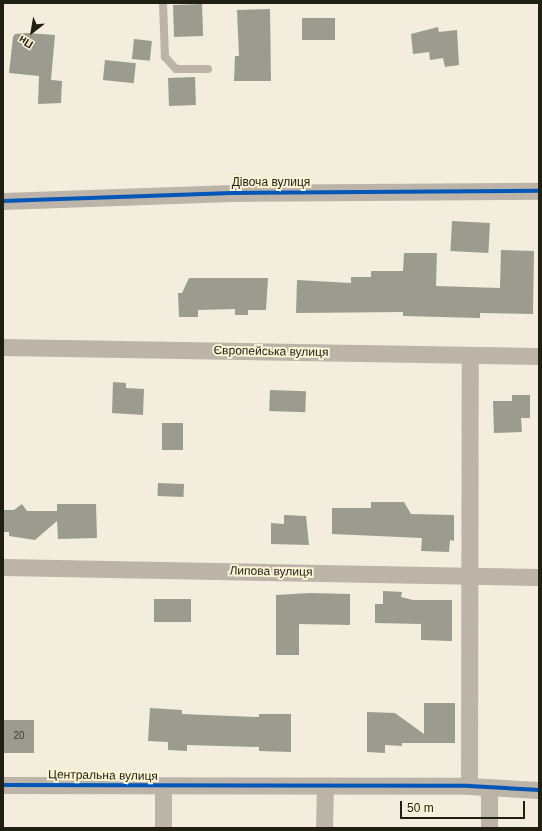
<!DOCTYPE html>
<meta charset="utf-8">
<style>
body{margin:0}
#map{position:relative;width:542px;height:831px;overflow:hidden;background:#f2eddc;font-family:Helvetica,sans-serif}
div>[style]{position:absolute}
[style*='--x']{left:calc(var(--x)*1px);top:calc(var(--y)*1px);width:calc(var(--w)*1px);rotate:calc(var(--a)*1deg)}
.building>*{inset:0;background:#9b9c8f;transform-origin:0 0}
.lane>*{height:8px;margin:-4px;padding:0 4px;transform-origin:4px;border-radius:4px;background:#bcb3a9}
.street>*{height:17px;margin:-8.5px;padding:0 8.5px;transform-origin:8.5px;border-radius:8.5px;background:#bcb3a9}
.cycleway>*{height:4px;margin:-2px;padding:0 2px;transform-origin:2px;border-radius:2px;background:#0057b8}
span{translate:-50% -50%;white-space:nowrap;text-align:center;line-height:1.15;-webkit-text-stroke:4px #faf3d4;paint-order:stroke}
.number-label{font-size:10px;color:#403e32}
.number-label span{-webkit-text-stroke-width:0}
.street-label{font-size:12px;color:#211e13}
.frame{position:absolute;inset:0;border:4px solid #211e13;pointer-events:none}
.north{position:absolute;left:12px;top:12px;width:40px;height:40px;-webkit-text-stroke:3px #faf3d4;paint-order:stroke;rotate:211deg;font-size:11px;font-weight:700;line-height:16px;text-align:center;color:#211e13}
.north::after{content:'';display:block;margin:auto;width:14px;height:18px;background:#211e13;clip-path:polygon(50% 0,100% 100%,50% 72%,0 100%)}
.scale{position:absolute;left:400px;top:801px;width:125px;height:18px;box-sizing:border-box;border:2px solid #211e13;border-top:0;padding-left:5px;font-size:12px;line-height:14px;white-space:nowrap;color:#211e13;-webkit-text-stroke:3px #faf3d4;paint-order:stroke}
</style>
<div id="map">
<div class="building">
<i style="left:202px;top:4px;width:32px;height:29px;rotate:88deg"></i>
<i style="clip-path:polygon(270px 9px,271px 81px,234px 81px,235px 56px,239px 56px,237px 10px)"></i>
<i style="left:335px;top:18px;width:22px;height:33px;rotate:90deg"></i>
<i style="clip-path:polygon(438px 27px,439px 32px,457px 30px,459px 65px,445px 67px,443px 58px,430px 60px,429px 52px,413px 54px,411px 34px)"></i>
<i style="clip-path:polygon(27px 33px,55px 35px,51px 80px,62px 81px,61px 103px,38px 104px,39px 76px,9px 73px,13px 37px,15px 34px)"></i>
<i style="left:134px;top:39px;width:18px;height:20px;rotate:6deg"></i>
<i style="left:105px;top:60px;width:31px;height:20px;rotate:6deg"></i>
<i style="left:195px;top:77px;width:28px;height:27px;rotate:88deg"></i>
<i style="left:452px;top:221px;width:38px;height:30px;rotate:3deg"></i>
<i style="clip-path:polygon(501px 250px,534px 251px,533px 314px,480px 313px,480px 318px,403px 316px,403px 312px,296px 313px,297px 280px,351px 283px,351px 277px,371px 277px,371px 271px,403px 271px,404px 253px,437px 253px,436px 286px,500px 288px)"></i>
<i style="clip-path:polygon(189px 278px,268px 278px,266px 310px,248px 310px,248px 315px,235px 315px,235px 309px,198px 310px,198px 317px,179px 317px,178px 293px,182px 293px)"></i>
<i style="clip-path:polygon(113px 382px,126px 383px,126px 388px,144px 389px,143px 415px,112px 413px)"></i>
<i style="left:270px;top:390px;width:36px;height:21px;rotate:2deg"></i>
<i style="clip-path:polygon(512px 395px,530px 395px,530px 418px,521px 418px,522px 432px,494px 433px,493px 401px,512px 401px)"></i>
<i style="left:162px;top:423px;width:21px;height:27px"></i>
<i style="left:158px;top:483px;width:26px;height:13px;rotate:2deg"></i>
<i style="clip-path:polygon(371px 502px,404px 502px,411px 514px,454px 515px,454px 541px,450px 540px,449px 552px,421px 551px,422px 538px,332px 534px,332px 508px,371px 508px)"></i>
<i style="clip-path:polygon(22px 504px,27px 511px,57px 511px,57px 504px,96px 504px,97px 538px,58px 539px,57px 521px,35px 540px,9px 536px,9px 532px,3px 532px,3px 510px,14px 510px)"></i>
<i style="clip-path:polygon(284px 515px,306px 516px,309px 545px,271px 544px,271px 523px,284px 524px)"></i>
<i style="clip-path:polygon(383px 591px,402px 592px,401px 597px,413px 600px,452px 600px,452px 641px,421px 640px,421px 624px,375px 623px,375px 604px,383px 604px)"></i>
<i style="clip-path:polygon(310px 593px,350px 594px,350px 625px,299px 624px,299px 655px,276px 655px,276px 595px)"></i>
<i style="left:154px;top:599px;width:37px;height:23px"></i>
<i style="clip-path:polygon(424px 703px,455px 703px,455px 743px,402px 743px,402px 746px,385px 745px,385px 753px,367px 752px,367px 712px,395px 713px,424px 734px)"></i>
<i style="clip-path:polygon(150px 708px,182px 710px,182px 714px,259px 717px,259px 714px,291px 714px,291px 752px,259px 751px,259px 747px,187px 745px,187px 751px,168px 750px,168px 742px,148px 741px)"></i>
<i style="left:3px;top:720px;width:31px;height:33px"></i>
</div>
<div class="lane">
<i style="--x:163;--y:3;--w:54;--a:87.9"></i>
<i style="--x:165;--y:57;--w:16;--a:47"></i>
<i style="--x:176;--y:69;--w:32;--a:0"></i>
</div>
<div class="street">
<i style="--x:3;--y:201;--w:229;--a:-2"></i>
<i style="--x:232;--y:193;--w:307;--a:-0.4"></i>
<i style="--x:3;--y:347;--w:536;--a:0.96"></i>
<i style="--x:3;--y:567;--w:536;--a:1.07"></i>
<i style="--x:3;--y:785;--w:466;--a:0.1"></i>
<i style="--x:469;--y:786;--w:70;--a:3.3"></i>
<i style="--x:469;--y:786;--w:430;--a:-89.9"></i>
<i style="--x:163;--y:828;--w:41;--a:-90"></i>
<i style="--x:324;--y:828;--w:40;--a:-88.6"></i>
<i style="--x:489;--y:828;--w:39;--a:-90"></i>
</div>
<div class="cycleway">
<i style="--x:3;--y:201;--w:229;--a:-2"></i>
<i style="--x:232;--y:193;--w:307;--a:-0.4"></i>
<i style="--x:3;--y:785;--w:466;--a:0.1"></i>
<i style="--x:469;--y:786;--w:70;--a:3.3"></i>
</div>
<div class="number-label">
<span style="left:19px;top:736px">20</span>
</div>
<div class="street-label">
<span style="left:271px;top:183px">Дівоча вулиця</span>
<span style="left:271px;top:352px;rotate:1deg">Європейська вулиця</span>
<span style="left:271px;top:572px;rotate:1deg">Липова вулиця</span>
<span style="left:103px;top:776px;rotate:1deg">Центральна вулиця</span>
</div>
<div class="frame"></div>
<div class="north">Пн</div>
<div class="scale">50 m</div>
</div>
